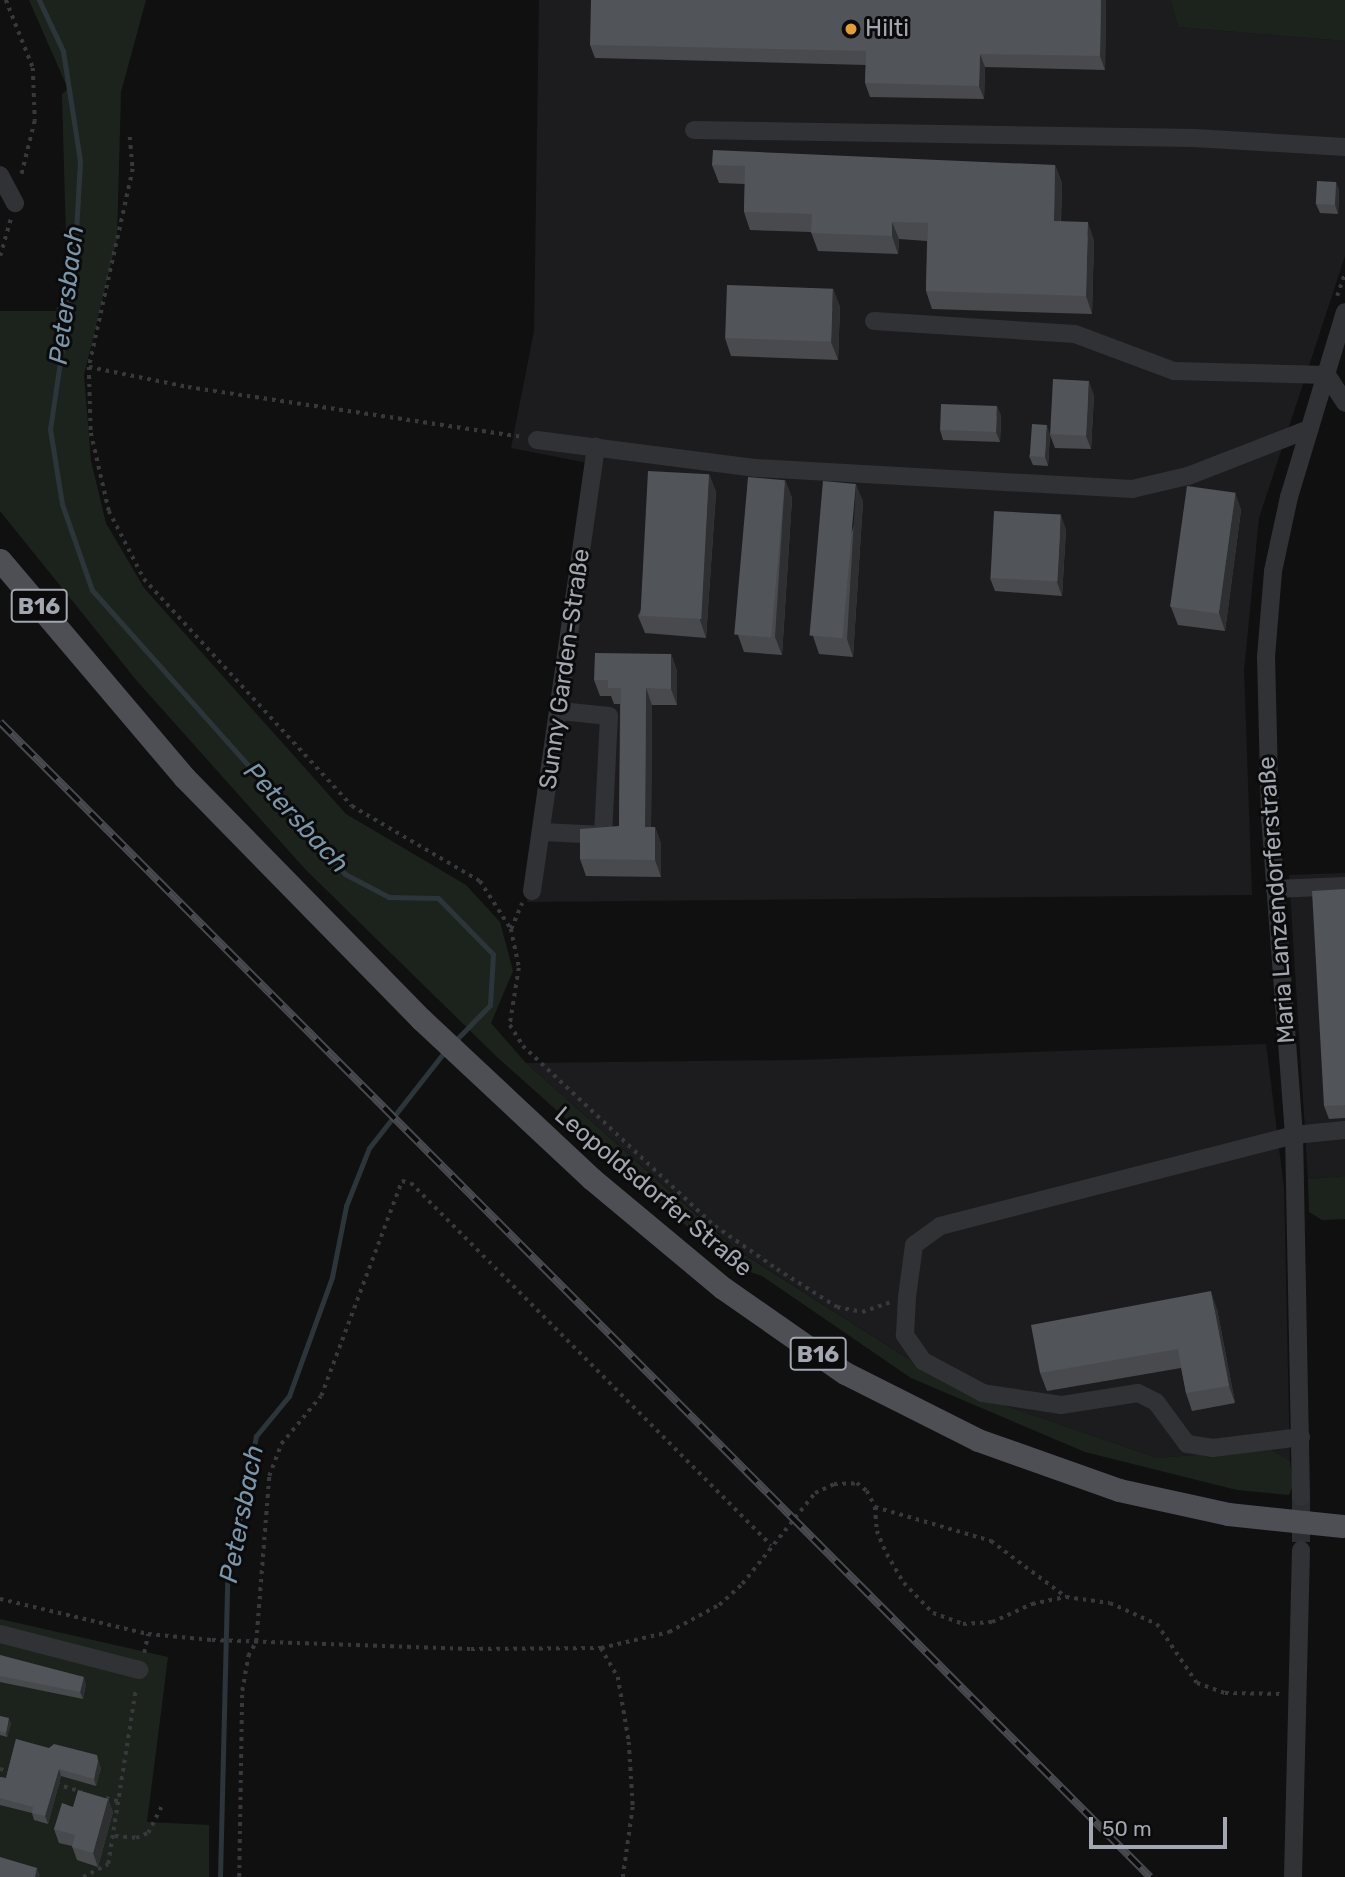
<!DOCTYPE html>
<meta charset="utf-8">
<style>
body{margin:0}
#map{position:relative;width:1345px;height:1877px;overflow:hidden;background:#101011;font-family:Rubik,sans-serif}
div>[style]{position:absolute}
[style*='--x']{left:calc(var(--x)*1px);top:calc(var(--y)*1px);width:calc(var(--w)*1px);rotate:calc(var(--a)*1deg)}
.built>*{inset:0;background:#1c1c1e}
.green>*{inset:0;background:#1c231d}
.stream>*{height:5px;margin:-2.5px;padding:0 2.5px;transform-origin:2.5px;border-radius:2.5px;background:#2c353a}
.minor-tunnel>*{height:18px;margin-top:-9px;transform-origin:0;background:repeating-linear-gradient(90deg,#2d2e31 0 18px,transparent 0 27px)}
.path>*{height:3.5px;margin-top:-1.75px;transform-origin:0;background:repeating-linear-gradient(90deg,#37393d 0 3.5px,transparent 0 8.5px)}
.minor>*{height:18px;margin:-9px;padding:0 9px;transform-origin:9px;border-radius:9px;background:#313236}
.major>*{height:23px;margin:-11.5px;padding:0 11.5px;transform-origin:11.5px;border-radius:11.5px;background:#4d4f54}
.rail>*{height:8px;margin-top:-4px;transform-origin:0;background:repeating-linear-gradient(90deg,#0b0b0c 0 16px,#484a4f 0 32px);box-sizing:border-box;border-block:2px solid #484a4f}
.major-bridge>*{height:23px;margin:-11.5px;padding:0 11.5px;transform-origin:11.5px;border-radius:11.5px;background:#4d4f54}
.wall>*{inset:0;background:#484a4e}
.shaded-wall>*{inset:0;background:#2d2f31}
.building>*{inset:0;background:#515459;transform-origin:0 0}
.dots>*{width:19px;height:19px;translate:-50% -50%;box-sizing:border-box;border:4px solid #0b0b0c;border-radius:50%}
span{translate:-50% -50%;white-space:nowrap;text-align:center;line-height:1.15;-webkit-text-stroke:6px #0b0b0c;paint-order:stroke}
.shield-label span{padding:2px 5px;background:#0b0b0c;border:2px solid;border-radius:5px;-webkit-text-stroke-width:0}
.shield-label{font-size:23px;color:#a2a7b1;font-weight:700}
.poi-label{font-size:24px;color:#a2a7b1}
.left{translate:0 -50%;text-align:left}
.street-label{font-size:24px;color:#a2a7b1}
.water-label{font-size:26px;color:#7a97aa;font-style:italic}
.scale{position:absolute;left:1089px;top:1817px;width:138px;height:32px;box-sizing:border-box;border:4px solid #a2a7b1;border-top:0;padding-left:9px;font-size:21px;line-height:24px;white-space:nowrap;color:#a2a7b1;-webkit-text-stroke:5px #0b0b0c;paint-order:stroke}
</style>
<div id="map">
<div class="built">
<i style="clip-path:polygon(539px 0,1171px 0,1178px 27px,1345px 41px,1345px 256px,1259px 518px,1244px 671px,1252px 895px,527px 902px,588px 463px,511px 448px,534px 331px)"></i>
<i style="clip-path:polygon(1345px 873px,1345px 1176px,1308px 1179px,1289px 875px)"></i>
<i style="clip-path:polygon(1266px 1044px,1284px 1188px,1290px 1461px,1270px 1449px,1157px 1458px,1001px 1404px,921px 1367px,735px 1248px,526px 1063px,797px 1060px)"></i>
</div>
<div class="green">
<i style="clip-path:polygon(29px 0,146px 0,121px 92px,117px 239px,84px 375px,91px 461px,106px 523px,144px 588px,346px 814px,466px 885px,500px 922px,513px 971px,491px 1023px,526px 1063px,734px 1248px,921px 1367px,1001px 1404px,1157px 1458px,1270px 1449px,1290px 1461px,1293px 1485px,1289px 1495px,1237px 1490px,1085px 1452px,911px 1378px,762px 1276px,730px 1265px,497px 1057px,305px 869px,137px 681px,0 511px,0 311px,56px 311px,67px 275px,62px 94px,68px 89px)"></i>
<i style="clip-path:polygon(1171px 0,1345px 0,1345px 41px,1178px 27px)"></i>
<i style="clip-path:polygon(1345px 1176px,1345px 1219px,1322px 1220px,1309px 1212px,1308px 1179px)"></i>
<i style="clip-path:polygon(0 1619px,168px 1657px,147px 1822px,209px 1825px,209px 1877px,0 1877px)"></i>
</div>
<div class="stream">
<i style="--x:39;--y:0;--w:56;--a:64.8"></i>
<i style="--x:63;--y:51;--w:111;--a:81.2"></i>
<i style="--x:80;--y:161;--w:106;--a:93.2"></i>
<i style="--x:74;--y:267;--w:164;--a:98.4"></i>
<i style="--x:50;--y:429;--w:76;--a:80.9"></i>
<i style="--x:62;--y:504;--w:91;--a:70.8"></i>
<i style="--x:92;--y:590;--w:380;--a:48.3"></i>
<i style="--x:345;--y:874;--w:50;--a:27.6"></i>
<i style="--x:389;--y:897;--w:49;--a:1.2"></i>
<i style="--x:438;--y:898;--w:78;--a:45.5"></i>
<i style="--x:493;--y:954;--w:51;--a:93.4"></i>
<i style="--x:490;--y:1005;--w:50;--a:134.2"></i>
<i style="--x:220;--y:1877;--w:296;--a:-88.6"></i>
<i style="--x:227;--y:1581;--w:148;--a:-78.7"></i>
<i style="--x:256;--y:1436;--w:52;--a:-50.5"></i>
<i style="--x:289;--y:1396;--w:127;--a:-70.1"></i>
<i style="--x:332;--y:1277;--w:72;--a:-78.8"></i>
<i style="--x:346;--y:1206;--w:62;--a:-68.4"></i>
<i style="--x:369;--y:1148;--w:123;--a:-51.9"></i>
</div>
<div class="minor-tunnel">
<i style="--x:1301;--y:1497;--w:53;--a:90"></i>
</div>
<div class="path">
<i style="--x:6;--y:0;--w:73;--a:68.3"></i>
<i style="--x:33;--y:68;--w:53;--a:87.8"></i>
<i style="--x:35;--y:121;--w:58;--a:104"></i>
<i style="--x:130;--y:137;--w:32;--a:85"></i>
<i style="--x:133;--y:169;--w:203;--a:102.5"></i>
<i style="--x:89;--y:367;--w:66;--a:88.3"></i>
<i style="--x:91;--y:433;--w:80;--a:77"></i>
<i style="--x:109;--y:511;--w:76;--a:62.8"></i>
<i style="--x:144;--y:579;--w:308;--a:47.5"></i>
<i style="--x:352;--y:806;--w:148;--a:30.4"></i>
<i style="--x:480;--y:881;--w:57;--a:57.1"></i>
<i style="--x:511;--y:929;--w:40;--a:78"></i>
<i style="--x:519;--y:968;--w:58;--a:99"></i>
<i style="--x:510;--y:1025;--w:25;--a:58"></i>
<i style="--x:523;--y:1046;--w:263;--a:43.2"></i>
<i style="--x:715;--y:1226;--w:75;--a:34.7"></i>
<i style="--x:777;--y:1269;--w:71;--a:32.3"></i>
<i style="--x:837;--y:1307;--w:25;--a:11"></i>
<i style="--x:862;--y:1312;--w:31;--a:-19"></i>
<i style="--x:0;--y:256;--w:40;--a:-74"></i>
<i style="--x:1337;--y:296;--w:24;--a:-71"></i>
<i style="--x:89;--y:367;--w:101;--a:11.4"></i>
<i style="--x:188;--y:387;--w:338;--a:8.5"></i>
<i style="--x:511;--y:929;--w:28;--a:-67"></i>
<i style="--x:875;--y:1507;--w:121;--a:16.3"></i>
<i style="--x:991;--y:1541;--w:94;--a:36.7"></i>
<i style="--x:0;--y:1599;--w:152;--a:13.3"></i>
<i style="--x:148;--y:1634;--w:64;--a:5.4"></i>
<i style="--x:212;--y:1640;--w:259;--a:2"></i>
<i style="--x:471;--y:1649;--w:130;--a:-0.4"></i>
<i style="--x:601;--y:1648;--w:70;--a:-13.2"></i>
<i style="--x:669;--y:1632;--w:57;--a:-28.4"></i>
<i style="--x:719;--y:1605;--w:31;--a:-42"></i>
<i style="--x:742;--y:1584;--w:117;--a:-51.3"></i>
<i style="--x:815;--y:1493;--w:21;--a:-25"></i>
<i style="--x:834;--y:1484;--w:23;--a:-2"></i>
<i style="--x:857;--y:1483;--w:13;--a:39"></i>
<i style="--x:867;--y:1491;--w:18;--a:63"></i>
<i style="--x:875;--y:1507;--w:24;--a:85"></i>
<i style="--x:877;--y:1531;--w:25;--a:67"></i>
<i style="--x:887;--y:1554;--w:34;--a:60"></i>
<i style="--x:904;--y:1583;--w:42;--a:46"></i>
<i style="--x:933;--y:1613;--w:32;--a:20"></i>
<i style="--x:963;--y:1624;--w:29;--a:-4"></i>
<i style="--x:992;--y:1622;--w:44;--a:-24.2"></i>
<i style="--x:1032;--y:1604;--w:35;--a:-12"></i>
<i style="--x:1066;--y:1597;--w:44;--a:7.8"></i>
<i style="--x:1110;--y:1603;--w:51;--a:24.1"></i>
<i style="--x:1157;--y:1624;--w:71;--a:55.9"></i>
<i style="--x:1197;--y:1683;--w:30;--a:20"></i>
<i style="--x:1225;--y:1693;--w:57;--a:1"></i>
<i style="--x:601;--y:1648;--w:34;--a:60"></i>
<i style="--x:618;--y:1677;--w:66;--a:80.4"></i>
<i style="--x:629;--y:1742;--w:65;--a:86.5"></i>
<i style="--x:633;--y:1807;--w:71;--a:98.1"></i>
<i style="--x:144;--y:1653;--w:19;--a:-78"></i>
<i style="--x:0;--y:1769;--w:11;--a:15"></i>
<i style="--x:56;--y:1784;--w:27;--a:17"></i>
<i style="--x:106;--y:1798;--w:16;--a:15"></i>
<i style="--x:115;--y:1836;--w:21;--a:5"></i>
<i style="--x:136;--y:1838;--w:13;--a:-23"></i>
<i style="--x:148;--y:1833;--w:33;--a:-63"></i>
<i style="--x:83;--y:1877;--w:28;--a:-27"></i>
<i style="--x:108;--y:1864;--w:178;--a:-81"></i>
<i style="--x:239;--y:1877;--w:186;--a:-89.1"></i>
<i style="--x:242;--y:1691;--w:36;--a:-80"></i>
<i style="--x:248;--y:1656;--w:16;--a:-60"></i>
<i style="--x:256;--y:1642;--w:167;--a:-85.5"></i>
<i style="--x:269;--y:1476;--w:34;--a:-69"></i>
<i style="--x:281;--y:1444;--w:62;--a:-50.2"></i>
<i style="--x:321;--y:1396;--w:230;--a:-69.4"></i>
<i style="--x:402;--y:1181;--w:9;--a:13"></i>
<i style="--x:411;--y:1183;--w:511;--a:45.16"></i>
</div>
<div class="minor">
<i style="--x:694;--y:130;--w:500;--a:0.92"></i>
<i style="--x:1194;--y:138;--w:151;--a:3.4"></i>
<i style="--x:0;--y:175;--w:32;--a:62"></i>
<i style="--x:874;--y:321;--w:201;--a:3.7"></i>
<i style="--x:1075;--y:334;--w:106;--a:20.5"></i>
<i style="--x:1174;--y:371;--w:153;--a:1.5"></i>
<i style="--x:1327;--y:375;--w:33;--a:57"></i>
<i style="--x:537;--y:440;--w:221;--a:7.3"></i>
<i style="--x:756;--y:468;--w:377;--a:3.2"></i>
<i style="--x:1132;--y:489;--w:57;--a:-13.1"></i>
<i style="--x:1188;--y:476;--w:130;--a:-21.2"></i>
<i style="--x:543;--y:832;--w:60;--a:2.9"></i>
<i style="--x:603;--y:835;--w:119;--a:-87.1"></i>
<i style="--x:609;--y:716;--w:49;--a:-174.2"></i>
<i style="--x:1275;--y:889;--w:70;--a:-2.5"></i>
<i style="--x:532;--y:891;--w:449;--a:-81.8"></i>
<i style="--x:1301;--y:1437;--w:89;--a:172.9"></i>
<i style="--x:1213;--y:1448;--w:26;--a:-171"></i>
<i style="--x:1187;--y:1444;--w:52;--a:-126.4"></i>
<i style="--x:1156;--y:1402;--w:20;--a:-153"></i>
<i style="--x:1138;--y:1393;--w:78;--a:171.1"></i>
<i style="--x:1061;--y:1405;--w:79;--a:-171.3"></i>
<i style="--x:983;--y:1393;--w:68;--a:-151.9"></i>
<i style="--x:923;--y:1361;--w:32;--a:-125"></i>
<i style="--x:905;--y:1335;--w:38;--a:-87"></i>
<i style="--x:907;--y:1297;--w:52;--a:-82.3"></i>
<i style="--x:914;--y:1245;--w:32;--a:-36"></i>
<i style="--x:940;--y:1226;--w:366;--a:-14.4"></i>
<i style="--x:1294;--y:1135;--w:51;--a:-5.6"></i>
<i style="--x:1301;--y:1497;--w:362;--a:-91.1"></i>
<i style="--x:1294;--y:1135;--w:317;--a:-94.3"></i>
<i style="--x:1270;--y:819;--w:162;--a:-91.4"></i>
<i style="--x:1266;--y:657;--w:86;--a:-85.3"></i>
<i style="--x:1273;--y:571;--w:76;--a:-77.8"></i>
<i style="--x:1289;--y:497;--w:193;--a:-73.2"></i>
<i style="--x:0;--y:1634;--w:144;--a:14.5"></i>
<i style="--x:1293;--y:1877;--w:327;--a:-88.6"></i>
</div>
<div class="major">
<i style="--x:0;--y:560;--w:285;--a:49.7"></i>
<i style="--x:184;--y:777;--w:339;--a:45.6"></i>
<i style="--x:421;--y:1019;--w:234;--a:43.1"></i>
<i style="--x:592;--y:1179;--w:170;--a:39.8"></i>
<i style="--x:723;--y:1288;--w:149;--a:34.9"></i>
<i style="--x:845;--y:1373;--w:149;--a:26.7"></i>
<i style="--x:978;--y:1440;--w:150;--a:19.5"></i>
<i style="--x:1119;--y:1490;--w:112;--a:12.4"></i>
</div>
<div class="rail">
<i style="--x:0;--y:722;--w:1630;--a:45.12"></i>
</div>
<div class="major-bridge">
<i style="--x:1228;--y:1514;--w:115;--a:6"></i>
</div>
<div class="wall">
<i style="clip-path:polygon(1106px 0,1105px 70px,985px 67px,984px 99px,870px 97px,865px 83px,866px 65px,595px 58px,590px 45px)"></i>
<i style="clip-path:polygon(712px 165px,1055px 165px,1062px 183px,1061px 221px,1094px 240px,1092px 314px,932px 309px,926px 291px,927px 241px,899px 239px,898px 254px,818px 251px,811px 232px,750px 230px,744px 212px,745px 184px,719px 183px)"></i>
<i style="clip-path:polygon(1336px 182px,1339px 191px,1338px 214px,1320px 213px,1316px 204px)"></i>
<i style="clip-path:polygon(840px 306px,838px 360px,731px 356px,725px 338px)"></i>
<i style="clip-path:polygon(1094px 395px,1091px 449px,1055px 448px,1050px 435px,1048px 466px,1033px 465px,1029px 456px,1050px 434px)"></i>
<i style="clip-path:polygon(1001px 415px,1000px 442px,943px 440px,940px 430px)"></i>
<i style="clip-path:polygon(709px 474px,716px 492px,706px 638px,645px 633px,638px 616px)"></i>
<i style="clip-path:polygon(785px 480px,792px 498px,782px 655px,744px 652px,738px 635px)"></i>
<i style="clip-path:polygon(1235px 493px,1241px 510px,1225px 631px,1178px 625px,1171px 607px)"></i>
<i style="clip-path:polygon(863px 501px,853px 657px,819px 654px,813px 636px)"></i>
<i style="clip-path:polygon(1066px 529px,1062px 596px,995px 591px,990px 578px)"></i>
<i style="clip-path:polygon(671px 654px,677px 671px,677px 705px,652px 705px,651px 827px,655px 827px,661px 844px,661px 877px,586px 876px,580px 859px,619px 826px,620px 704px,614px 704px,611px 696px,600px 696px,594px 680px)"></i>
<i style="clip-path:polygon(1345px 889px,1345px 1118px,1329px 1119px,1324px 1106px)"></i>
<i style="clip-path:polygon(1217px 1309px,1235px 1403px,1192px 1411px,1186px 1393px,1181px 1368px,1047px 1391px,1040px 1373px)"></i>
<i style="clip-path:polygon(0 1655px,86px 1684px,83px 1699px,0 1682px)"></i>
<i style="clip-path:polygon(0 1716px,11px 1723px,7px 1737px,0 1735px)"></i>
<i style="clip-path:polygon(16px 1739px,101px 1768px,96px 1786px,61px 1776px,48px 1824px,34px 1820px,32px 1813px,0 1805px,0 1777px,6px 1778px)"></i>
<i style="clip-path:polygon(108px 1799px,113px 1812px,98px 1867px,77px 1860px,72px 1846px,59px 1843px,54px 1829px,73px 1807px)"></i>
</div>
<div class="shaded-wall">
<i style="clip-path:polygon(1101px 0,1106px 0,1105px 70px,1100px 56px)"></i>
<i style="clip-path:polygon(980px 54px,985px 67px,984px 99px,979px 86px)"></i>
<i style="clip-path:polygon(1055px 165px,1062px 183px,1060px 239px,1054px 221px)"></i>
<i style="clip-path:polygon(1336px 182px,1339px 191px,1338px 214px,1335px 205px)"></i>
<i style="clip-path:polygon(892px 222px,899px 239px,898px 254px,892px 236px)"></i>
<i style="clip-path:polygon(1088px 222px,1094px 240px,1092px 314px,1086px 296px)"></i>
<i style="clip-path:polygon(833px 288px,840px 306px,838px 360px,831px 342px)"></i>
<i style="clip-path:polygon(1089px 381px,1094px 395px,1091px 449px,1086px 436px)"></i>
<i style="clip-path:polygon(997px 406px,1001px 415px,1000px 442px,996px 432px)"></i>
<i style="clip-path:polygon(1047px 425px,1050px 435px,1048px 466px,1045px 457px)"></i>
<i style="clip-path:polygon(709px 474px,716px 492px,706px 638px,700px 620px)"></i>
<i style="clip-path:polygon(785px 480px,792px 498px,782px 655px,775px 637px)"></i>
<i style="clip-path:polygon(856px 484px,863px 501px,853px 657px,847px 639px)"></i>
<i style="clip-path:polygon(1235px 493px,1241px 510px,1225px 631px,1219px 613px)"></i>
<i style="clip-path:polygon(1061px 515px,1066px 529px,1062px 596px,1057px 582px)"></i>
<i style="clip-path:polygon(671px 654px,677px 671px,677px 705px,671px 689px)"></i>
<i style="clip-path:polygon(646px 688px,652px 705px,651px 843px,645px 827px)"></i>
<i style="clip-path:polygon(655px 827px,661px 844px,661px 877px,655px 860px)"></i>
<i style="clip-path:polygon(1211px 1291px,1217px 1309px,1235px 1403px,1229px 1386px)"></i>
<i style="clip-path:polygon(84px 1677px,86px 1684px,83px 1699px,80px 1692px)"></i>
<i style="clip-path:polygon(9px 1718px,11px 1723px,7px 1737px,6px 1733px)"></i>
<i style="clip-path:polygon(97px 1755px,101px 1768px,96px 1786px,94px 1779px)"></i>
<i style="clip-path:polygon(59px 1769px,61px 1776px,48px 1824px,45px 1816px)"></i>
<i style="clip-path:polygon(108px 1799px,113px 1812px,98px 1867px,93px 1853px)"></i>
<i style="clip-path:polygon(37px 1868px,40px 1875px,39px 1877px,35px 1877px)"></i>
</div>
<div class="building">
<i style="clip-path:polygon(591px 0,1101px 0,1100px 56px,980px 54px,979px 86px,865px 83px,866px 51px,590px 45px)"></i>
<i style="clip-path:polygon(713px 150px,1055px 165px,1054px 221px,1088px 222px,1086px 296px,926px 291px,928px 223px,892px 222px,892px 236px,811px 233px,812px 214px,744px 212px,745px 166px,712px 165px)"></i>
<i style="left:1317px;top:181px;width:19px;height:23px;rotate:3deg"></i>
<i style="left:727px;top:285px;width:106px;height:53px;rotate:2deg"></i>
<i style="left:1053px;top:379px;width:36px;height:55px;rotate:3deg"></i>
<i style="left:941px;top:404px;width:56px;height:26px;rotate:2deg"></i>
<i style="left:1032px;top:424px;width:15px;height:32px;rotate:4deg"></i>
<i style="left:648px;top:471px;width:61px;height:145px;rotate:3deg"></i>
<i style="left:748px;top:477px;width:37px;height:158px;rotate:5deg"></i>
<i style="left:823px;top:481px;width:33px;height:155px;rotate:5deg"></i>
<i style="left:1187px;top:486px;width:49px;height:122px;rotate:8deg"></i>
<i style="left:994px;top:511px;width:67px;height:67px;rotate:3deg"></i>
<i style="clip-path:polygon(595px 653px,671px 654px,671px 689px,646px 688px,645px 827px,655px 827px,655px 860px,580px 859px,580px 829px,619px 826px,621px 688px,608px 688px,608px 680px,594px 680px)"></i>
<i style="clip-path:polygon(1345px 889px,1345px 1105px,1324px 1106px,1312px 891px)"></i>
<i style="clip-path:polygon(1211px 1291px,1229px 1386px,1186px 1393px,1178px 1349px,1040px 1373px,1031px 1325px)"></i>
<i style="clip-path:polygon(0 1655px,84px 1677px,80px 1692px,0 1676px)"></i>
<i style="clip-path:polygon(0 1716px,9px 1718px,6px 1733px,0 1731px)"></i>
<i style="clip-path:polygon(16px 1739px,49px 1748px,54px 1744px,97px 1755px,98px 1761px,94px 1779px,59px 1769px,45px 1816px,32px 1813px,33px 1807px,0 1798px,0 1777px,6px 1778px)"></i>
<i style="clip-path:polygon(78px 1790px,108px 1799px,93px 1853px,72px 1847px,75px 1835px,54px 1829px,62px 1803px,73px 1807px)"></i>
<i style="clip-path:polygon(0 1857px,37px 1868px,35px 1877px,0 1877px)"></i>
</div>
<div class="dots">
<i style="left:851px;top:29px;background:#e49e35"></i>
</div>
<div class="shield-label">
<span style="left:39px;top:606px">B16</span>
<span style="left:818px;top:1354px">B16</span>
</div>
<div class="poi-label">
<span class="left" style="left:865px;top:29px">Hilti</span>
</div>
<div class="street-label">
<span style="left:565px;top:669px;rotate:-82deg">Sunny Garden-Straße</span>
<span style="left:1277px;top:900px;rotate:-94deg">Maria Lanzendorferstraße</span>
<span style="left:653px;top:1192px;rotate:40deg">Leopoldsdorfer Straße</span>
</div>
<div class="water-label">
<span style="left:67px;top:295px;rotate:-83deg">Petersbach</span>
<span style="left:296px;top:818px;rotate:47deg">Petersbach</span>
<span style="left:242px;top:1514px;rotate:-79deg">Petersbach</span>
</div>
<div class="scale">50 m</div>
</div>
